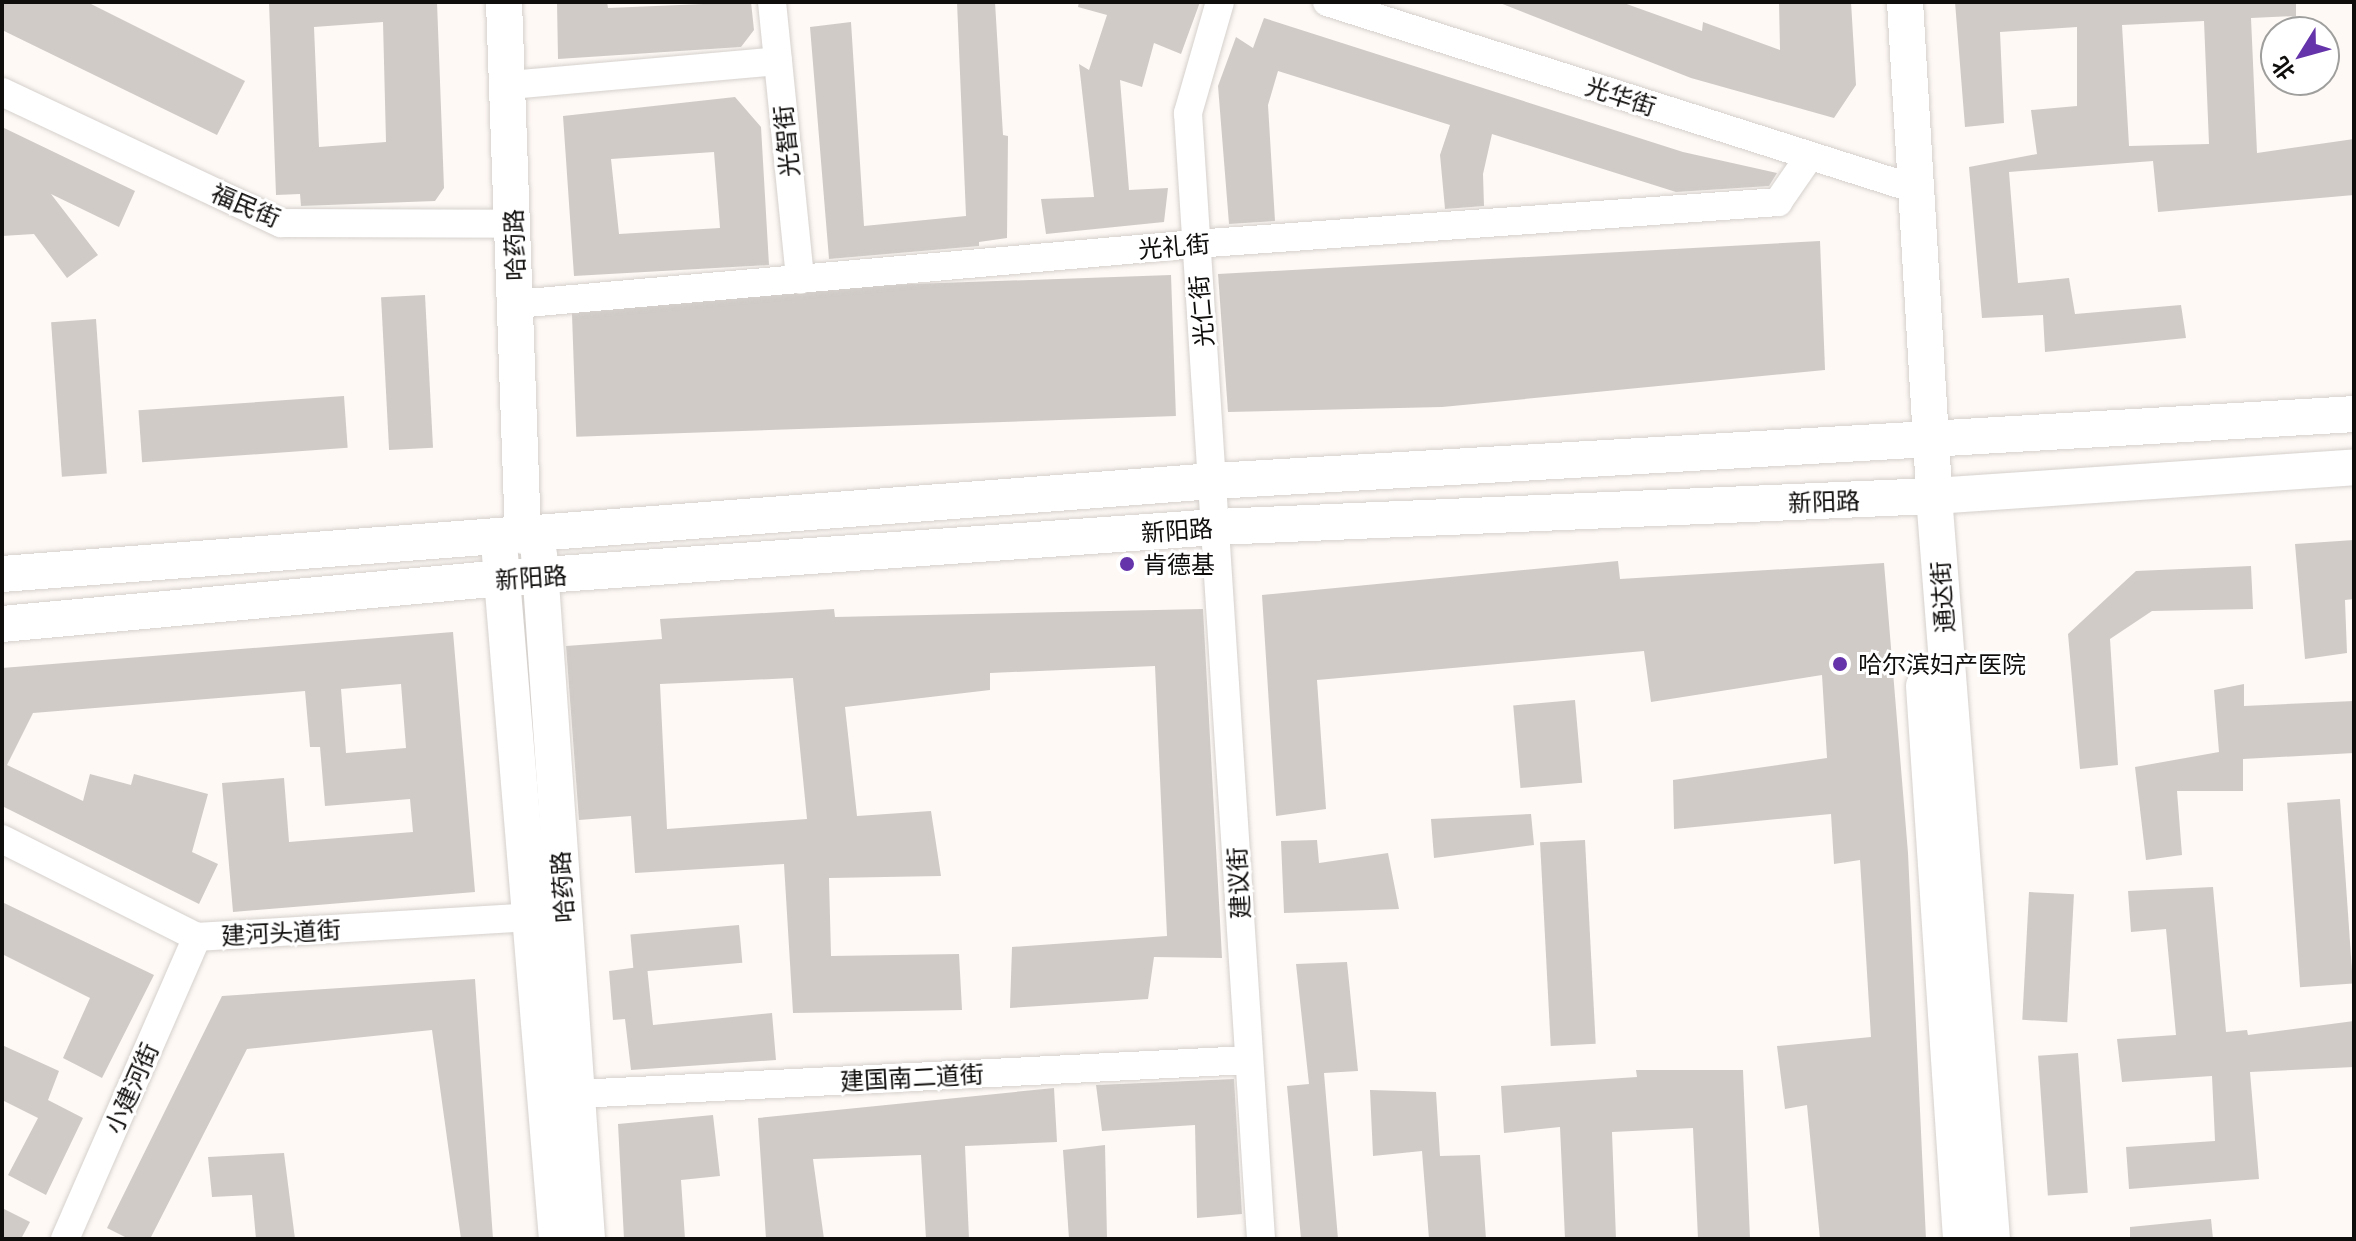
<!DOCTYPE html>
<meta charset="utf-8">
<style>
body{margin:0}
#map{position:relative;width:2356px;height:1241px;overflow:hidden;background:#fef9f5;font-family:"Noto Sans","Noto Sans SC",sans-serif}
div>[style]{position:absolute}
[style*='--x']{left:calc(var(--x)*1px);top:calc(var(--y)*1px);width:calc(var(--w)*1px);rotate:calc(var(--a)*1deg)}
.building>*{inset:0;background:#d0cbc7;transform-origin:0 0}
.roads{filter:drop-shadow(0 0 2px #d5d0cc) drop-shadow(0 0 2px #d5d0cc)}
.minor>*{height:28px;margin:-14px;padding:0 14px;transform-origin:14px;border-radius:14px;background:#fff}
.major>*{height:36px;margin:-18px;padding:0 18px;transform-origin:18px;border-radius:18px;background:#fff}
.dots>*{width:22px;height:22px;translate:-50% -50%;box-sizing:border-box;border:4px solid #fff;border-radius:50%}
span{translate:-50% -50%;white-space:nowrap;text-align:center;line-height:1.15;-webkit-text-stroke:6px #fff;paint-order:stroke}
.street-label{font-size:24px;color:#100e0d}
.poi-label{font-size:24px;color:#100e0d}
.left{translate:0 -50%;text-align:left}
.frame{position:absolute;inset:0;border:4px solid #100e0d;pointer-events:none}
.north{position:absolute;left:2260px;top:16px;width:80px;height:80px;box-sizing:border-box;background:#fff;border:2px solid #9f9f9e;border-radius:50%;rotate:233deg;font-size:22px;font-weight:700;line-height:32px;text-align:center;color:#100e0d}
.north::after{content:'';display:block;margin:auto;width:28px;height:36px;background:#6533aa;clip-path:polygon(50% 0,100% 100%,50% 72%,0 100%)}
</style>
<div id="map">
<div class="building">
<i style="clip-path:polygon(2px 2px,87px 2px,245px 81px,217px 135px,2px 30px)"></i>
<i style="clip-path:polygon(evenodd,269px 2px,437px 2px,444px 188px,435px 201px,301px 206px,300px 194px,276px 195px,269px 2px,383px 22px,386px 142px,319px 147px,314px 27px,383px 22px)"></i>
<i style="clip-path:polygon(557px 2px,607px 2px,608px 8px,751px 2px,754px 30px,741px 47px,558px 59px)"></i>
<i style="clip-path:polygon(957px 2px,995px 2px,1003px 135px,1008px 136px,1007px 238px,979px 242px,979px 246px,829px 259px,810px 27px,851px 22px,864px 226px,966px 216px)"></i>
<i style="clip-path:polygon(1079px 2px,1200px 2px,1181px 54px,1154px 43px,1142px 87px,1120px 80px,1129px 190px,1168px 188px,1164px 222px,1046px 234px,1041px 199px,1094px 197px,1079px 64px,1089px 70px,1107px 15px,1078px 7px)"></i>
<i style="clip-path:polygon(1621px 2px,1702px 31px,1703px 22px,1780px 50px,1779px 2px,1851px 2px,1856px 85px,1834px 118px,1691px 78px,1500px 3px)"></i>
<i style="clip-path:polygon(evenodd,1955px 2px,2296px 2px,2296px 16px,2251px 18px,2257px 153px,2354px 139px,2354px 195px,2158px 212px,2153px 161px,2009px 172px,2018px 283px,2069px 278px,2075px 314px,2181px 305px,2186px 338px,2045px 352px,2043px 315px,1982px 318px,1969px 167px,2037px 154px,2031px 110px,2077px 106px,2077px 27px,2000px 32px,2004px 123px,1965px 127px,1955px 2px,2204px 21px,2209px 144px,2129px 146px,2122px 25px,2204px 21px)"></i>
<i style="clip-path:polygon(1264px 18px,1683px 152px,1777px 173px,1769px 186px,1676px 192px,1492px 134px,1483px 174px,1484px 206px,1445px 209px,1440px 155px,1450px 125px,1278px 71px,1268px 105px,1275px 221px,1229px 224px,1218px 86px,1236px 37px,1253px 48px)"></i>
<i style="clip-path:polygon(evenodd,735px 97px,761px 127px,769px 265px,574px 276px,563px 116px,735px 97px,714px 152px,720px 228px,619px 234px,611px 159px,714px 152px)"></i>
<i style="clip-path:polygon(2px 127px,135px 191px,119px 227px,51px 194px,98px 255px,67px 278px,34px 234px,2px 236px)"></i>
<i style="clip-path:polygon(1820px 241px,1825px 370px,1442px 407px,1228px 412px,1218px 274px)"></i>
<i style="left:1171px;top:275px;width:141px;height:600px;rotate:88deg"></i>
<i style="left:425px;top:295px;width:153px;height:44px;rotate:87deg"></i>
<i style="left:96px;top:319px;width:155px;height:45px;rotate:86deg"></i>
<i style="left:344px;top:396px;width:52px;height:206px;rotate:86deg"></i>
<i style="clip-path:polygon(2354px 540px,2354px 599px,2345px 600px,2347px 653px,2305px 659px,2295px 544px)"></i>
<i style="clip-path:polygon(1618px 561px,1620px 579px,1884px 563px,1908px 853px,1926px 1239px,1820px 1239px,1807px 1105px,1785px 1109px,1777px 1046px,1871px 1037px,1860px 860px,1834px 864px,1831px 814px,1674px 829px,1673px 780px,1827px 758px,1822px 675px,1651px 702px,1644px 651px,1317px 680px,1326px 809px,1276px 816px,1262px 595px)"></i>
<i style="clip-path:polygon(2251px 566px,2253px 609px,2152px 611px,2110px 639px,2118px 765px,2080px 769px,2068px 634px,2136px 571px)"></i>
<i style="clip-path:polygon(evenodd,834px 609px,835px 617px,1203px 609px,1222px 958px,1154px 957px,1148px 999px,1010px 1008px,1012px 947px,1167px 936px,1155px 666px,990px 673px,990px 690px,845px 707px,857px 816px,931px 811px,941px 876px,829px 878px,831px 956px,959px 954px,962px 1010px,793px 1013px,784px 864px,635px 873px,631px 816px,579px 820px,566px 646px,662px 639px,660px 619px,834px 609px,793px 678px,807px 819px,667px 829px,660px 684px,793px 678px)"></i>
<i style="clip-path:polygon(evenodd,453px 632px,475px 892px,233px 912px,222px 783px,284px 778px,289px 842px,413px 832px,410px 799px,325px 806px,320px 747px,310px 747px,305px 691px,33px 713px,7px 765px,83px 801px,90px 774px,131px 785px,134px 774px,208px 794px,192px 852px,218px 864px,199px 904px,2px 806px,2px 668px,453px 632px,401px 684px,406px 748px,346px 753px,341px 689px,401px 684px)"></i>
<i style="clip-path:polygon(2244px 684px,2244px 706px,2354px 701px,2354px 753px,2243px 759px,2243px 791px,2177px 791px,2182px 855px,2146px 860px,2135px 767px,2219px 752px,2214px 690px)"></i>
<i style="left:1575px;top:700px;width:83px;height:62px;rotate:85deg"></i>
<i style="left:2340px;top:799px;width:185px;height:53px;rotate:86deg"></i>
<i style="clip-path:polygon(1531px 814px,1534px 845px,1434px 858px,1431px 819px)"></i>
<i style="clip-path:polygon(1317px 840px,1319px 863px,1388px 853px,1399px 909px,1284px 913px,1281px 841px)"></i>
<i style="left:1585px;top:840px;width:204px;height:45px;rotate:87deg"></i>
<i style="clip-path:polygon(2213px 887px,2226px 1032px,2247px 1030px,2248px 1035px,2354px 1021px,2354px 1067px,2250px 1072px,2259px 1179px,2129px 1189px,2126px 1147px,2215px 1141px,2212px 1076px,2122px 1082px,2117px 1039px,2176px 1035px,2166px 929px,2131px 932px,2128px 891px)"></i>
<i style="left:2029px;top:892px;width:45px;height:128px;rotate:3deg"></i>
<i style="clip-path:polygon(2px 902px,154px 975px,102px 1078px,63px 1058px,90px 998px,2px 954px)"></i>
<i style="left:739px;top:925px;width:38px;height:109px;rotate:85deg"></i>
<i style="clip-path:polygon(1347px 962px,1358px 1071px,1324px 1073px,1338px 1239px,1301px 1239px,1287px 1086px,1309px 1084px,1296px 964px)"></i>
<i style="clip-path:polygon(647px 966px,653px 1025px,772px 1013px,776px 1060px,631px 1070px,625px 1019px,613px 1020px,609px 971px)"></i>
<i style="clip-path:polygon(475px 979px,493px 1239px,461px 1239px,432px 1030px,247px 1049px,150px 1239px,129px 1239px,107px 1228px,222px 996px)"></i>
<i style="clip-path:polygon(2px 1045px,59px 1071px,48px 1100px,83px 1118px,46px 1195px,8px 1175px,38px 1118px,2px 1100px)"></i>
<i style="left:2078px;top:1053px;width:140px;height:40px;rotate:86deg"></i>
<i style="clip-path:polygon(1636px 1070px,1743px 1070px,1750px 1239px,1698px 1239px,1693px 1128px,1612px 1132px,1616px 1239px,1565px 1239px,1560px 1127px,1504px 1133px,1501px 1086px,1637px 1077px)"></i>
<i style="clip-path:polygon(1234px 1079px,1242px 1214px,1197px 1218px,1195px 1125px,1102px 1131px,1096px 1085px)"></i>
<i style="clip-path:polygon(1054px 1088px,1057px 1142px,965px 1146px,969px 1239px,926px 1239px,921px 1155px,813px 1159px,824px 1239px,766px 1239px,758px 1118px)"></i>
<i style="clip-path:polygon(1370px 1090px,1436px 1092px,1440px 1156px,1480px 1155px,1486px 1239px,1429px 1239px,1422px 1151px,1373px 1156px)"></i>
<i style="clip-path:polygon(713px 1115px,720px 1176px,681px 1180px,685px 1239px,624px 1239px,618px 1124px)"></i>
<i style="clip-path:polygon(1105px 1145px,1107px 1239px,1069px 1239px,1063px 1150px)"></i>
<i style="clip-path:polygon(284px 1153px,295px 1239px,256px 1239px,252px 1195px,212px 1197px,208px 1157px)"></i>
<i style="clip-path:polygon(2px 1208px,30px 1222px,21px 1239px,2px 1239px)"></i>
<i style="clip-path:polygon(2211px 1219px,2213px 1239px,2130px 1239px,2130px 1227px)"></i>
</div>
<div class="roads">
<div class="minor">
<i style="--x:772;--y:2;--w:279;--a:84.2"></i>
<i style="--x:1220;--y:2;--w:116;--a:106.1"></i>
<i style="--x:1188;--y:113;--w:1128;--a:86.29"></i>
<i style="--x:1327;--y:2;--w:617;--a:17.64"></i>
<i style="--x:510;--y:85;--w:269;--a:-5.1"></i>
<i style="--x:2;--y:92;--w:308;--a:25.2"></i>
<i style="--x:281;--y:223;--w:231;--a:0.2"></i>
<i style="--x:516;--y:304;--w:682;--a:-5.05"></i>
<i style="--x:1195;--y:244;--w:585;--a:-4.12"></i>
<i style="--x:1778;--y:202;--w:55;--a:-55.4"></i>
<i style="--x:2;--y:839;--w:218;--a:26.7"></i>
<i style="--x:197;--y:937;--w:338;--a:-3.4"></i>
<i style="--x:577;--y:1094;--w:672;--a:-2.9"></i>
<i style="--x:65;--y:1239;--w:330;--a:-66.4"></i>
</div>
<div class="major">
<i style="--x:504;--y:2;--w:534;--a:87.96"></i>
<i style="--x:1905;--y:2;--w:495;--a:86.6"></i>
<i style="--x:1934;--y:496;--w:745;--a:85.54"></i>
<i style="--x:539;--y:554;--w:687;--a:85.99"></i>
<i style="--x:500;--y:555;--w:686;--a:85.24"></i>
<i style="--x:2;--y:574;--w:1216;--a:-4.39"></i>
<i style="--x:1214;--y:481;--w:1142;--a:-3.36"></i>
<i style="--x:2;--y:624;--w:503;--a:-5.25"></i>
<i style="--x:503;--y:578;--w:716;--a:-4.09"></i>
<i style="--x:1217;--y:527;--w:718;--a:-2.48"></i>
<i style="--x:1934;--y:496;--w:421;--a:-3.9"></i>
<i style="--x:1924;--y:686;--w:554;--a:86.17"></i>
</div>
</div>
<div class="dots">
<i style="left:1127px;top:564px;background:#6533aa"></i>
<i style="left:1840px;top:664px;background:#6533aa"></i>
</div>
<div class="street-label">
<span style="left:1621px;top:96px;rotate:18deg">光华街</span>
<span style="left:786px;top:141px;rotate:-96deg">光智街</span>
<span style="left:246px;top:205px;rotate:23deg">福民街</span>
<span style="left:514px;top:245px;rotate:-92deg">哈药路</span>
<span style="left:1174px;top:246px;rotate:-5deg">光礼街</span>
<span style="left:1201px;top:311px;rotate:-95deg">光仁街</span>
<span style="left:1824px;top:501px;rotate:-2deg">新阳路</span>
<span style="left:1177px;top:530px;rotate:-4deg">新阳路</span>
<span style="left:531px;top:577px;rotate:-4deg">新阳路</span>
<span style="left:1942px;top:597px;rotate:-94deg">通达街</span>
<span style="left:1238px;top:883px;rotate:-93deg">建议街</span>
<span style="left:562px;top:887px;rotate:-94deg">哈药路</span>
<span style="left:281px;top:932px;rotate:-3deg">建河头道街</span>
<span style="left:912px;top:1077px;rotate:-3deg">建国南二道街</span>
<span style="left:131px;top:1088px;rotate:-66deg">小建河街</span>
</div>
<div class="poi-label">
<span class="left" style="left:1143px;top:564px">肯德基</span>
<span class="left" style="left:1858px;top:664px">哈尔滨妇产医院</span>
</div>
<div class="frame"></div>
<div class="north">北</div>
</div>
